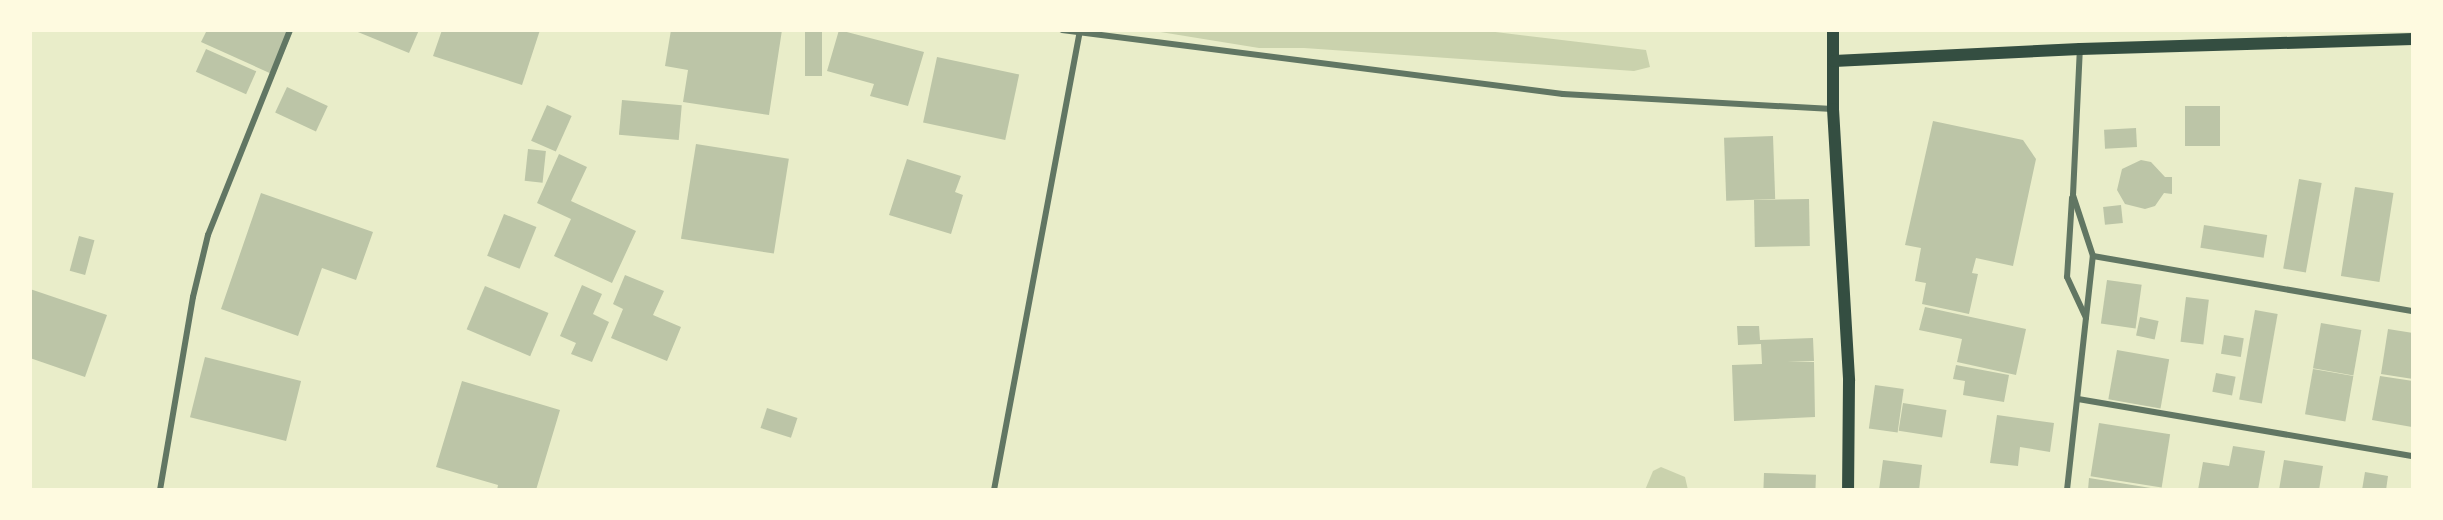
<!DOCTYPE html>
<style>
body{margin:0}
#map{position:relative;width:2443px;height:520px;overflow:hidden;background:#e9edc9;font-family:"Work Sans",sans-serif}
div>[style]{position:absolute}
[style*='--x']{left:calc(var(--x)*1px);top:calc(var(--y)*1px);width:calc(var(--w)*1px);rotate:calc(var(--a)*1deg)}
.green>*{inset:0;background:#cad2ad}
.building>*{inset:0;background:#bcc5a7;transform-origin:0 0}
.minor>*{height:6px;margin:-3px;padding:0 3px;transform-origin:3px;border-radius:3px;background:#617663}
.secondary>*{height:12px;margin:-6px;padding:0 6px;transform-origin:6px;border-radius:6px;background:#344e41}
span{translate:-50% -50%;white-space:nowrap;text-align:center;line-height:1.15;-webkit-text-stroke:6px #fefae0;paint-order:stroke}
.frame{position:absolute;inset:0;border:32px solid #fefae0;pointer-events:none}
</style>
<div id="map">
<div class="green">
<i style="clip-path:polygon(1148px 30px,1479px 30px,1646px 50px,1650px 67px,1634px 71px,1304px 48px,1259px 48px)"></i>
<i style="clip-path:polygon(1661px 467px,1685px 477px,1688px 490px,1645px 490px,1653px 471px)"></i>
</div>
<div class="building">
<i style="clip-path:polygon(207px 30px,291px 30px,293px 31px,274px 75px,201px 42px)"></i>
<i style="clip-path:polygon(353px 30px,419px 30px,409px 53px)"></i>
<i style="clip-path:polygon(442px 30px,540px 30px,522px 85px,433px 56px)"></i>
<i style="clip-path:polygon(671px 30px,782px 30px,769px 115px,683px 102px,688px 70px,665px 66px)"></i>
<i style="left:805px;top:30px;width:17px;height:46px"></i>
<i style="clip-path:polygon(839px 30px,924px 52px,908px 106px,870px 96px,874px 84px,827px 71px)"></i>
<i style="left:206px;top:49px;width:55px;height:25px;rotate:24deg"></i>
<i style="left:937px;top:57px;width:84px;height:67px;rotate:12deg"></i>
<i style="left:287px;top:87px;width:45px;height:28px;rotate:25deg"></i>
<i style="left:622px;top:100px;width:60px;height:35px;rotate:5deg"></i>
<i style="left:547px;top:105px;width:27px;height:39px;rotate:24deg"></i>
<i style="left:2220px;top:106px;width:40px;height:35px;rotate:90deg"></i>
<i style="clip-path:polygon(1933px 121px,2023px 140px,2036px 159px,2013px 266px,1976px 258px,1972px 273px,1978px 274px,1969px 314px,1922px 304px,1926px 283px,1915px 281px,1921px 248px,1905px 245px)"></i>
<i style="left:2136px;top:128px;width:19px;height:32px;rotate:87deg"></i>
<i style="left:1773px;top:136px;width:63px;height:49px;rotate:88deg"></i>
<i style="left:696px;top:144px;width:94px;height:96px;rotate:9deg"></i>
<i style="left:528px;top:149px;width:18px;height:32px;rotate:6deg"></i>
<i style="clip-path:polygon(559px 154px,587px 167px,571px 201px,636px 231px,612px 283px,554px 256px,571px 219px,537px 203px)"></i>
<i style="clip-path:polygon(907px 159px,961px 176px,955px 192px,963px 195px,951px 234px,889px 215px)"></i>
<i style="clip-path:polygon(2141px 160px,2151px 162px,2165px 177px,2172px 177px,2172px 194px,2164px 193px,2155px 206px,2145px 209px,2125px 204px,2117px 190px,2122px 169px)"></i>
<i style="left:2299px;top:179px;width:23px;height:91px;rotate:10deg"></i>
<i style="left:2355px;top:187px;width:39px;height:90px;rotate:9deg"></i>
<i style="clip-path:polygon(261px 193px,373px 232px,356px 280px,322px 268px,298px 336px,221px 309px)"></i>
<i style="left:1809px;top:199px;width:47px;height:55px;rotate:89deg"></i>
<i style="left:2121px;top:205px;width:18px;height:18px;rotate:84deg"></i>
<i style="left:504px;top:214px;width:35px;height:45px;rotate:22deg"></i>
<i style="left:2204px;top:225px;width:64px;height:23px;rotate:9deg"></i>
<i style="left:79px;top:236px;width:16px;height:36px;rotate:15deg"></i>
<i style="clip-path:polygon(625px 275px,664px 291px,653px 315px,681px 327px,667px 361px,611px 338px,623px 309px,613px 304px)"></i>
<i style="left:2107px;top:280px;width:35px;height:44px;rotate:8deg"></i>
<i style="clip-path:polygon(582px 285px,602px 294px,593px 314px,609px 322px,592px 362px,571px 354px,576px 343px,560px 336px)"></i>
<i style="left:485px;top:286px;width:69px;height:47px;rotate:23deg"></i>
<i style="clip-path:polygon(30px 289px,107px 315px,85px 377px,30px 358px)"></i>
<i style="left:2186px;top:297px;width:23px;height:45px;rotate:7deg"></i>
<i style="clip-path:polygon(1925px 307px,2026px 329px,2016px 375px,1957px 362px,1962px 339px,1919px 330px)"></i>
<i style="left:2255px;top:310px;width:23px;height:91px;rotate:10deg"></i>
<i style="left:2140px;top:317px;width:19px;height:19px;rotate:12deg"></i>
<i style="left:2321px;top:323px;width:41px;height:46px;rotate:10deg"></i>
<i style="clip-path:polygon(1737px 326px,1759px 326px,1760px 340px,1813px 338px,1814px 361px,1787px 362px,1814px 362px,1815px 417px,1734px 421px,1732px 365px,1762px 364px,1761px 344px,1738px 345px)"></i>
<i style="clip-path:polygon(2388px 329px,2413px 333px,2413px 379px,2381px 374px)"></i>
<i style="left:2224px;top:335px;width:20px;height:19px;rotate:9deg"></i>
<i style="left:2117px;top:350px;width:53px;height:50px;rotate:10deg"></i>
<i style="left:205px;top:357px;width:99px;height:62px;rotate:14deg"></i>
<i style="clip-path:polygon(1956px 365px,2009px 375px,2004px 402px,1963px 395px,1965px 381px,1953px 379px)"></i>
<i style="left:2313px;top:369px;width:41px;height:46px;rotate:10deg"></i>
<i style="left:2216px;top:373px;width:20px;height:19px;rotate:11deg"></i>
<i style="clip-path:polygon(2380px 376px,2413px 381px,2412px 427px,2372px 420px)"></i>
<i style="clip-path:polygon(462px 381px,560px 410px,536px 490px,497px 490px,498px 485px,436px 467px)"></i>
<i style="left:1875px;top:385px;width:29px;height:44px;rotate:8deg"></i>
<i style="left:1903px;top:403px;width:44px;height:28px;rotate:9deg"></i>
<i style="left:767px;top:408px;width:32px;height:21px;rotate:18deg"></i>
<i style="clip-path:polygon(1997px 415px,2054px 423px,2050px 452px,2020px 447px,2018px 466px,1990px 463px)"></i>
<i style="left:2099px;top:423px;width:72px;height:54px;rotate:9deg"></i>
<i style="clip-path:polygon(2233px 446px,2265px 451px,2258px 490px,2198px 490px,2203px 462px,2229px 466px)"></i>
<i style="clip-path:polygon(1883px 460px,1922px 465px,1919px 490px,1879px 490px)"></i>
<i style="clip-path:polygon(2284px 460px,2323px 466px,2319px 490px,2279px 490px)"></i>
<i style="clip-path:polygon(2365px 472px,2388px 476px,2386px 490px,2362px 490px)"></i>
<i style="left:1764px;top:473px;width:52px;height:17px;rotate:2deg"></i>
<i style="clip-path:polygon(2089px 478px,2157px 489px,2157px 490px,2088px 490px)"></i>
</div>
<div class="minor">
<i style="--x:1062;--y:30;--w:505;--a:7.28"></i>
<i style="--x:1563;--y:94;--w:270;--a:3.2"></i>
<i style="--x:2072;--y:198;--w:79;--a:93.6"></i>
<i style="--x:2067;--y:277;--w:45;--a:65.1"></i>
<i style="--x:2093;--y:256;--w:325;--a:9.8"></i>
<i style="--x:2078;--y:399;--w:340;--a:9.7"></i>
<i style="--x:160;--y:490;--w:196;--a:-80.3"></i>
<i style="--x:193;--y:297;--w:64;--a:-76.4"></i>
<i style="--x:208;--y:235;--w:221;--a:-68.2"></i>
<i style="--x:994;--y:490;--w:464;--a:-79.4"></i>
<i style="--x:2067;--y:490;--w:235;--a:-83.7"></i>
<i style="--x:2093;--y:256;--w:64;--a:-108.2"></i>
<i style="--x:2073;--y:195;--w:146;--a:-87.3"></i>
</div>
<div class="secondary">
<i style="--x:1833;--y:30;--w:79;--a:90"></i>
<i style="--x:1833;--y:109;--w:272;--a:86.6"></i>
<i style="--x:1849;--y:381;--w:109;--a:90.5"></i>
<i style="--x:1834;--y:61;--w:246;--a:-2.8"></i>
<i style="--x:2080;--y:49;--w:333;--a:-1.7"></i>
</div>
<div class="frame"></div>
</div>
